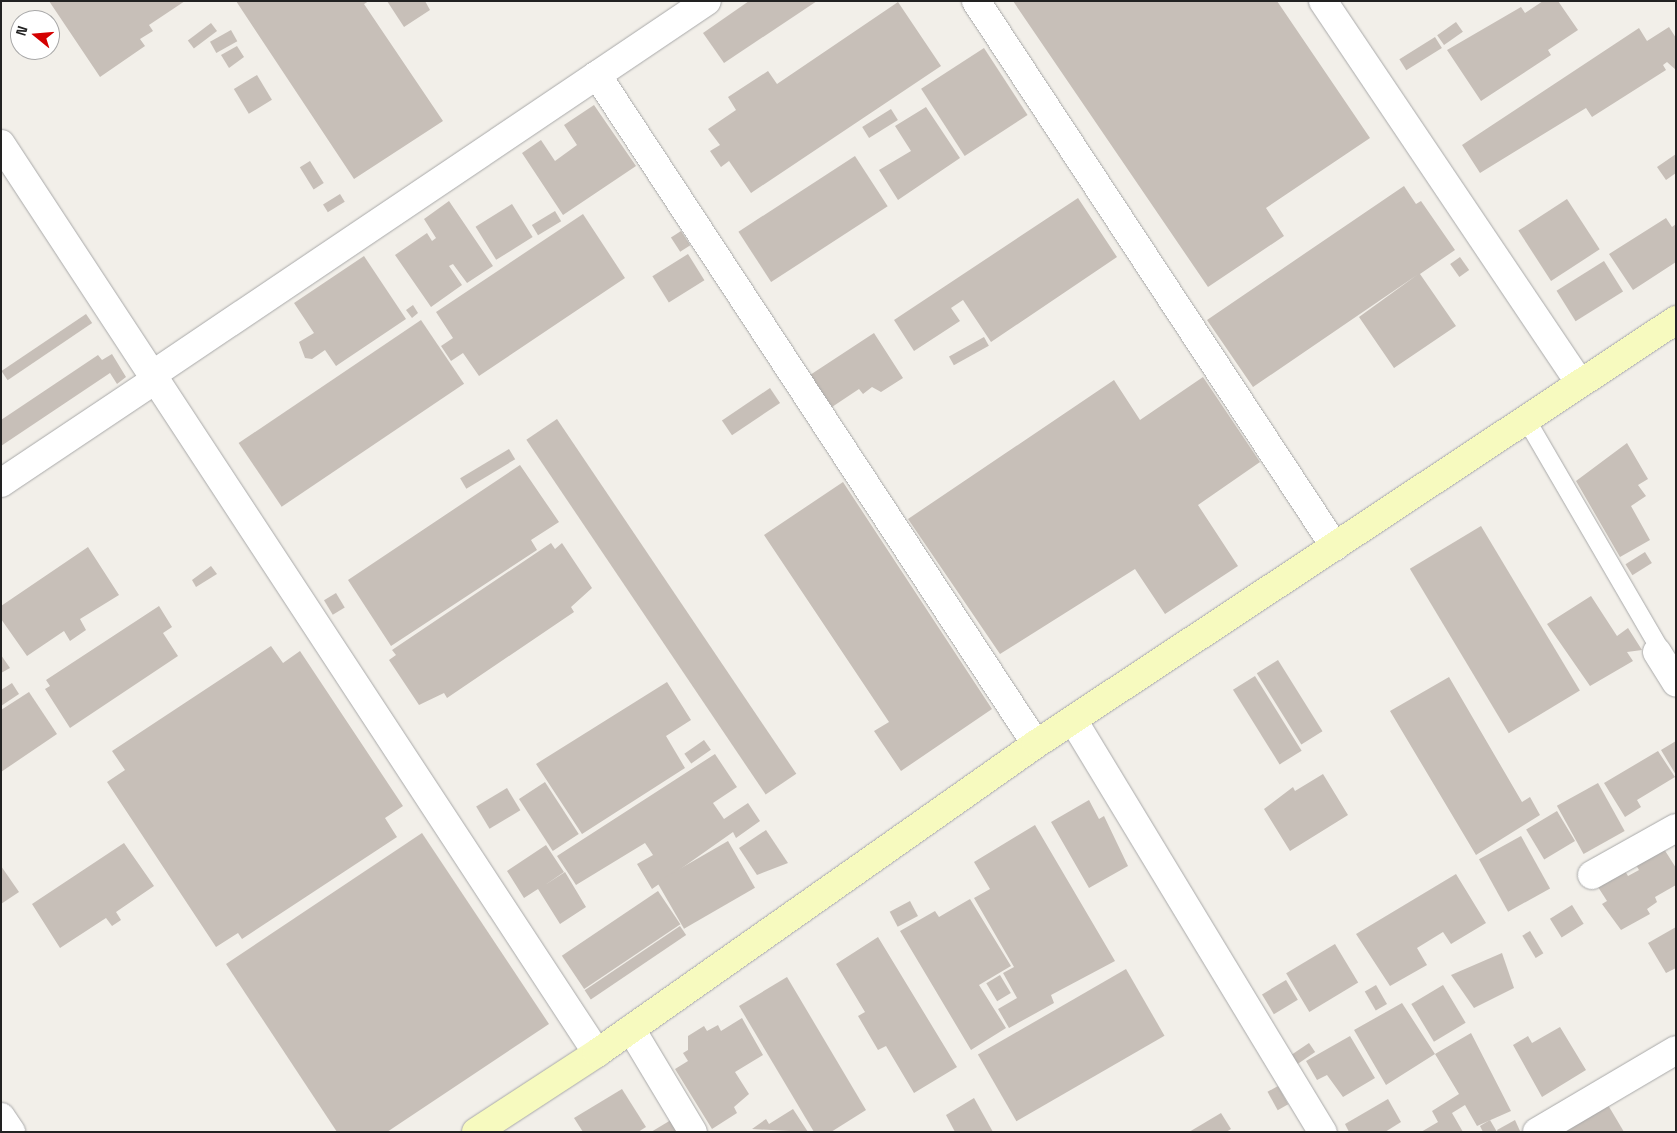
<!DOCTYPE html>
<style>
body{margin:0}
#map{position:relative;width:1677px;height:1133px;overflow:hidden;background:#f2efe9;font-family:"Space Grotesk",sans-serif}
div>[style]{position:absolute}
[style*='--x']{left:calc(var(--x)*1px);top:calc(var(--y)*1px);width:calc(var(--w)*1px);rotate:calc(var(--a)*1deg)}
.building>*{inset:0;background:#c7bfb8;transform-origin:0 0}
.roads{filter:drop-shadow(0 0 1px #a9a9a9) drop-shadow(0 0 1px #a9a9a9)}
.lane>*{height:18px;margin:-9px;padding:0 9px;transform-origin:9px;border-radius:9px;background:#fff}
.street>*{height:28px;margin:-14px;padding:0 14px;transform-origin:14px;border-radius:14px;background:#fff}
.secondary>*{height:28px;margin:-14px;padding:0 14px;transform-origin:14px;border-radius:14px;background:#f7fabf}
span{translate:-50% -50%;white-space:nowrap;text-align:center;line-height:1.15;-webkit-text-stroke:5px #fff;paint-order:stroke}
.frame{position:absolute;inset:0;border:2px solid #222;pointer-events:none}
.north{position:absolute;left:10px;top:10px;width:50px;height:50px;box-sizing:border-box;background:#fff;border:1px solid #a7a7a7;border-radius:50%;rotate:287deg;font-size:14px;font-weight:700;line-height:20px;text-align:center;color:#222}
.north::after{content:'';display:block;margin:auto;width:18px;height:22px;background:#d40000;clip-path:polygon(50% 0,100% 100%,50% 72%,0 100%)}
</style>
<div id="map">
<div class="building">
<i style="clip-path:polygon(49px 1px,185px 1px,149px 25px,153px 31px,140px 39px,145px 46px,100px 77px)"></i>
<i style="clip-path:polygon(236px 1px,369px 1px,364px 4px,443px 121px,354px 179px)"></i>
<i style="clip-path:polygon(387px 1px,425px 1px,430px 10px,404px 27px)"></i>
<i style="clip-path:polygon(749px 1px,817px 1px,724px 63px,703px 33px)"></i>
<i style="clip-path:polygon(1013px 1px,1277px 1px,1370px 138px,1266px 208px,1284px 236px,1208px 287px)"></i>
<i style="clip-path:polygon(1543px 1px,1558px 1px,1578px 30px,1548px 50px,1551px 55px,1481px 101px,1447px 50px,1521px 7px,1525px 13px)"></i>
<i style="clip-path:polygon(898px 2px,941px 66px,751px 193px,729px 161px,721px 167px,710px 151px,720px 145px,708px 129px,736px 110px,728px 97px,768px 71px,777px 84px)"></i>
<i style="left:1456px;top:22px;width:12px;height:23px;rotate:55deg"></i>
<i style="left:211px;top:23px;width:10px;height:29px;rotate:53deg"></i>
<i style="clip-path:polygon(1669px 27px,1676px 38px,1676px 70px,1667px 62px,1663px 65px,1666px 70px,1592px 117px,1586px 108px,1480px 173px,1462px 145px,1639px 28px,1647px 41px)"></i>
<i style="left:231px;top:30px;width:13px;height:24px;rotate:61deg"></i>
<i style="left:1435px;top:37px;width:13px;height:42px;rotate:58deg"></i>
<i style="clip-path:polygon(237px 46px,244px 57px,229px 68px,221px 55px)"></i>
<i style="left:984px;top:48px;width:80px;height:75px;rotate:57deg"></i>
<i style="left:257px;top:75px;width:29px;height:27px;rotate:59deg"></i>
<i style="clip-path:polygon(594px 105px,636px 166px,563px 215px,522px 153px,541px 140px,555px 161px,577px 145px,564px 125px)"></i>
<i style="clip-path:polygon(926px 107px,960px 158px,898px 200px,879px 170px,911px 151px,895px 126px)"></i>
<i style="left:891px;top:109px;width:13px;height:34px;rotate:58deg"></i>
<i style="clip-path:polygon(1676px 154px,1676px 173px,1666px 180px,1657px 167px)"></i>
<i style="left:855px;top:156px;width:60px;height:139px;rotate:57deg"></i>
<i style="left:310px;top:161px;width:26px;height:12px;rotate:58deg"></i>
<i style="clip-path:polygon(1404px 186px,1416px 204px,1421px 201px,1455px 250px,1420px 274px,1456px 326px,1394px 368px,1359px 317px,1417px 275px,1253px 387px,1207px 320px)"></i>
<i style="left:340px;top:194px;width:9px;height:20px;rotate:58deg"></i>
<i style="clip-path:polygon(1078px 198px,1117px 257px,991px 342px,963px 300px,951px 308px,960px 321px,914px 351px,894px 320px)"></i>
<i style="left:1567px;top:199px;width:60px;height:58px;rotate:57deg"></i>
<i style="clip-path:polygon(449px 201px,493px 266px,467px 283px,453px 264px,449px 266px,462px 285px,431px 307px,395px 255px,427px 233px,432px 241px,436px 238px,424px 219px)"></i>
<i style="left:512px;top:204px;width:39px;height:43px;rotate:58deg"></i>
<i style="left:555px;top:211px;width:12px;height:27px;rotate:59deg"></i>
<i style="clip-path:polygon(583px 214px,625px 278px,479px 376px,463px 353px,451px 361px,441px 346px,453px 338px,436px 312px)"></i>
<i style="clip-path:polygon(1666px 218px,1672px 227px,1676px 224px,1676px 262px,1633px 290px,1609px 254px)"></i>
<i style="left:681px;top:231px;width:17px;height:12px;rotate:57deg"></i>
<i style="left:688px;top:254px;width:31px;height:42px;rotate:58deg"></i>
<i style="clip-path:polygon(364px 256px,406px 319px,336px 366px,325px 350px,312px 359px,305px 358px,299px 342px,314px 333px,294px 303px)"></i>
<i style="left:1460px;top:257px;width:16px;height:12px;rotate:55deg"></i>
<i style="left:1604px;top:261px;width:36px;height:56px;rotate:58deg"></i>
<i style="clip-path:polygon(413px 305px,418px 313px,412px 318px,406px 310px)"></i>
<i style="left:86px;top:314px;width:11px;height:102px;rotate:56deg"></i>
<i style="left:421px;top:320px;width:77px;height:220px;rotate:56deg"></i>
<i style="clip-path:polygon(874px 333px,903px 378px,881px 392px,872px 387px,863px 394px,859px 389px,832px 407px,810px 375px)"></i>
<i style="left:984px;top:337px;width:10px;height:40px;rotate:61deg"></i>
<i style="clip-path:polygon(112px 354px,126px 377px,117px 384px,110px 373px,1px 446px,1px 420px,98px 355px,102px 360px)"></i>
<i style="clip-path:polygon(1203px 377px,1260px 462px,1198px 505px,1238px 566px,1165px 614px,1135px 569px,1000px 654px,908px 519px,1114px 380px,1140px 420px)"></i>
<i style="left:770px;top:388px;width:18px;height:58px;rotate:56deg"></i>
<i style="left:557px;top:419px;width:428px;height:37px;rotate:56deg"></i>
<i style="clip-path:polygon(1627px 443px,1648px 479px,1638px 485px,1646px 496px,1631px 506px,1650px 540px,1620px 557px,1576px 481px)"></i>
<i style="left:509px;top:449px;width:12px;height:57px;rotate:59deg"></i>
<i style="clip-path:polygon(520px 465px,559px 522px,531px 540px,537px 550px,391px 646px,348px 580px)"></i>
<i style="clip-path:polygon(843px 482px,992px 709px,901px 771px,874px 731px,889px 722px,764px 535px)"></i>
<i style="left:1481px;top:526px;width:192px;height:83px;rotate:59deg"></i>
<i style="clip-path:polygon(551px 543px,555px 549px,562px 543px,592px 588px,571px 607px,574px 612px,447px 698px,444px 693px,419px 705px,389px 660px,396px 655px,392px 650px)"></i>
<i style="clip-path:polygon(88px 547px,119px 595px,80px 619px,86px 630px,70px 641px,64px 631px,27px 656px,1px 619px,1px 606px)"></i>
<i style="left:1645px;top:552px;width:13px;height:23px;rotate:58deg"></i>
<i style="clip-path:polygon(211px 566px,217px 574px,196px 587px,192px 580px)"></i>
<i style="left:336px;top:593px;width:17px;height:14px;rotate:59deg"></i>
<i style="clip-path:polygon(1591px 596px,1617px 636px,1628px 628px,1642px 650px,1627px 652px,1633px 661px,1590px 686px,1547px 624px)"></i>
<i style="clip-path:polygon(159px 606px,172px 627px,163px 633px,178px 656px,70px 728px,45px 689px,50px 686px,46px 680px)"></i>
<i style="clip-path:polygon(271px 646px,283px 663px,300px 651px,403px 806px,385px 818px,397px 837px,242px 939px,238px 933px,216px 947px,107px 782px,125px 770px,112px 751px)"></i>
<i style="clip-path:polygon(1px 655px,10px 668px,1px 673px)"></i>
<i style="left:1278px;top:660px;width:84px;height:25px;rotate:58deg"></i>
<i style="left:1255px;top:676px;width:88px;height:26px;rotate:58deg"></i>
<i style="clip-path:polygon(1449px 677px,1522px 802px,1530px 797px,1540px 815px,1476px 855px,1390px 711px)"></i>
<i style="clip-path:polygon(667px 682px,691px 720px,666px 736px,685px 768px,582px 834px,536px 764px)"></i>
<i style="clip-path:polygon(12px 683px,19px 694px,1px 706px,1px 690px)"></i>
<i style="clip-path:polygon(29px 692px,57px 734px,1px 772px,1px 710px)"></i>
<i style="left:704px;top:740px;width:12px;height:24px;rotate:55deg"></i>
<i style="clip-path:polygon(1676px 741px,1676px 775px,1661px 750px)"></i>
<i style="clip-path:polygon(1658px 751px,1675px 777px,1637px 800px,1641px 807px,1625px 817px,1604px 783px)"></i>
<i style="clip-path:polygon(715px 754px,737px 787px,713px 803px,724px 819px,748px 803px,760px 821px,736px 838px,733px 832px,652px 889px,637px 864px,653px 855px,645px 843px,576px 885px,557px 856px)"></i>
<i style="clip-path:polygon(1323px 774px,1348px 815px,1290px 851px,1264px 809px,1293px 787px,1295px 791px)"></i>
<i style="left:545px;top:782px;width:62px;height:31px;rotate:57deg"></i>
<i style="left:1598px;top:783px;width:55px;height:47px;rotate:61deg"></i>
<i style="left:507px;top:788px;width:26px;height:36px;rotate:59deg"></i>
<i style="clip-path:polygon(1089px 800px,1099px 819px,1104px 816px,1128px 866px,1089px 888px,1051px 822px)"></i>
<i style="left:1557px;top:811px;width:35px;height:36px;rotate:59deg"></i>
<i style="clip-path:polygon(1035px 825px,1115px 961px,1051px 995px,1054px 1003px,1009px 1028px,998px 1009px,1017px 998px,1003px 973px,1014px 967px,974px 898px,990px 889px,974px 862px)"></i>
<i style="clip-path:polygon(766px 830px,788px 863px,757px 875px,739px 848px)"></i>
<i style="clip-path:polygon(422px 833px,549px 1024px,387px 1132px,337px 1132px,226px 964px)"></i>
<i style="left:1521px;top:836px;width:60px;height:48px;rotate:61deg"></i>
<i style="left:728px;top:841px;width:54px;height:82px;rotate:60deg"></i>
<i style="clip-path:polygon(124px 843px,154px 886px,116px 912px,121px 920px,112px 926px,106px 918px,60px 948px,32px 904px)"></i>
<i style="clip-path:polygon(546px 845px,564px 872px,545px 885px,565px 872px,586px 907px,560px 924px,538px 889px,524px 898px,507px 871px)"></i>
<i style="clip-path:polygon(1664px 849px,1676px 868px,1676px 885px,1655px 897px,1657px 902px,1647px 909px,1650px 914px,1621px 930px,1602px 904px,1607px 901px,1598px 887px,1625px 871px,1628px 876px,1639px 870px,1636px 865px)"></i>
<i style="clip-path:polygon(1px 866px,19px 892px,1px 904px)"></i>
<i style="clip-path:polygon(1456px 874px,1486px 923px,1451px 944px,1443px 932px,1417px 948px,1427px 965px,1390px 986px,1356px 934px)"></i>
<i style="left:658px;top:891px;width:40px;height:116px;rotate:56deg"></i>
<i style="clip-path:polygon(970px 899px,1011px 966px,979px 985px,1006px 1028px,971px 1050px,900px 931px,935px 911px,939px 917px)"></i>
<i style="left:910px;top:901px;width:17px;height:23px;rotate:62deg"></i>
<i style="left:1572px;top:905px;width:22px;height:26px;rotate:58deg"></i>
<i style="left:680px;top:926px;width:11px;height:115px;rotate:56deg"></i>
<i style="clip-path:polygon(1676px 927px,1676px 968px,1666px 973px,1648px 943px)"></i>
<i style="left:1530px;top:931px;width:26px;height:9px;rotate:59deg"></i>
<i style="clip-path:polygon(878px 937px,957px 1067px,914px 1093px,886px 1046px,878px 1050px,858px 1016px,865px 1012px,836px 964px)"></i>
<i style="left:1335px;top:944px;width:45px;height:57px;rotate:59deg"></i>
<i style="clip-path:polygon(1502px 953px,1514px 988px,1474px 1008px,1451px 975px)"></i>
<i style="left:1126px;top:969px;width:77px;height:171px;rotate:60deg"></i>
<i style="left:1000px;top:975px;width:21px;height:16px;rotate:59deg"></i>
<i style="clip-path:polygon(787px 977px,866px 1110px,831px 1132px,814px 1132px,739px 1006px)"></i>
<i style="left:1286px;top:980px;width:23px;height:28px;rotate:59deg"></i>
<i style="left:1376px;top:985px;width:22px;height:13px;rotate:60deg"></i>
<i style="left:1443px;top:985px;width:44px;height:37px;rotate:59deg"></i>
<i style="clip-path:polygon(1402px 1003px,1435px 1054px,1471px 1033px,1511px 1111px,1477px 1126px,1465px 1105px,1452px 1113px,1463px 1132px,1421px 1132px,1438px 1122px,1432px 1111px,1459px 1094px,1435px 1054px,1386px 1085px,1354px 1030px)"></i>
<i style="clip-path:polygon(742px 1018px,763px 1055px,735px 1072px,749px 1094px,734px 1107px,737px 1113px,712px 1129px,675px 1069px,688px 1061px,683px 1053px,688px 1050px,688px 1036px,704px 1026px,707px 1031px,718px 1025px,721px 1031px)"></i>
<i style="clip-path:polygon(1560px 1027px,1586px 1070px,1542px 1097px,1513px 1045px,1528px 1036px,1532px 1043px)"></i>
<i style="clip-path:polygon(1350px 1036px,1375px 1078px,1343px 1097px,1327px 1075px,1317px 1080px,1306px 1061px)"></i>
<i style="left:1309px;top:1043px;width:11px;height:22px;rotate:56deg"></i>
<i style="left:1278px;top:1086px;width:21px;height:12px;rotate:61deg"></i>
<i style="clip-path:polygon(622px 1089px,646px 1127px,638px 1132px,583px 1132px,574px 1118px)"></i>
<i style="clip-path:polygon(974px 1098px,993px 1132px,955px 1132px,946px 1115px)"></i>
<i style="clip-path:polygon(1388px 1099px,1401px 1122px,1385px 1132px,1349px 1132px,1345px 1124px)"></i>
<i style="clip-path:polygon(1608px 1105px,1624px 1132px,1562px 1132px)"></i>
<i style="clip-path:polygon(793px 1109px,808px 1132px,752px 1129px,766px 1119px,769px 1124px)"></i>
<i style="clip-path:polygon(1221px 1113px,1231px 1129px,1226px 1132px,1189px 1132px)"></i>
<i style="clip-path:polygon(671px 1120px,677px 1132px,651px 1132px)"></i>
<i style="clip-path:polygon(1490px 1120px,1497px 1132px,1483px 1132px,1480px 1126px)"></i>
<i style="clip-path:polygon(1515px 1120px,1520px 1131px,1498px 1132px,1497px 1130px)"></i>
</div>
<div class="roads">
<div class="lane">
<i style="--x:1526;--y:419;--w:263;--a:59.8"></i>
<i style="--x:1658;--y:646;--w:6;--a:99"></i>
</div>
<div class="street">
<i style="--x:976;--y:1;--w:653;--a:56.67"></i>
<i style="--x:1323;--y:1;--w:460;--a:56.1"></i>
<i style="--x:597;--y:75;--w:800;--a:56.73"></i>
<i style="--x:1;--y:144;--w:1087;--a:56.75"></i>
<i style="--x:152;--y:375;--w:669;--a:-33.98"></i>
<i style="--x:1;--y:483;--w:185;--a:-33.8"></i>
<i style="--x:1657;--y:652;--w:36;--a:58"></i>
<i style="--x:1073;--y:720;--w:482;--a:58.8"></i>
<i style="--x:1592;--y:875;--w:96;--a:-29.2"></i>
<i style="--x:631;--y:1029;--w:120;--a:59"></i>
<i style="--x:1;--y:1117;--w:18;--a:56"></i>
<i style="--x:1537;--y:1132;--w:161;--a:-30.5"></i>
</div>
<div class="secondary">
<i style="--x:476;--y:1132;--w:145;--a:-33.1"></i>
<i style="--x:597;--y:1053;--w:537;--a:-35.14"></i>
<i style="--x:1036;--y:744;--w:768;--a:-33.52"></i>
</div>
</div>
<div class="frame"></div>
<div class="north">N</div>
</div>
